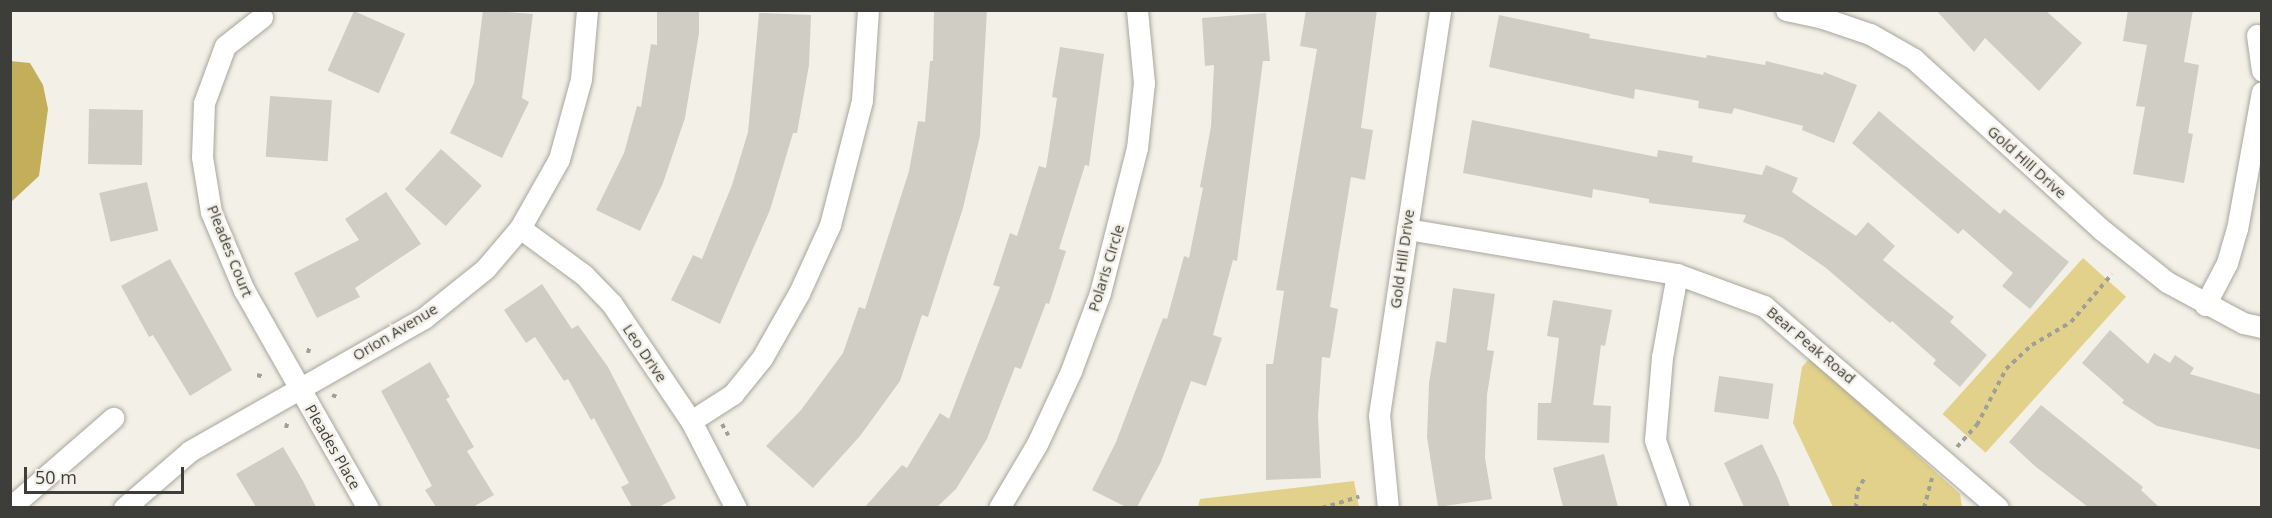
<!DOCTYPE html>
<style>
body{margin:0}
#map{position:relative;width:2272px;height:518px;overflow:hidden;background:#f3f1e7;font-family:"Open Sans",sans-serif}
div>[style]{position:absolute}
[style*='--x']{left:calc(var(--x)*1px);top:calc(var(--y)*1px);width:calc(var(--w)*1px);rotate:calc(var(--a)*1deg)}
.green>*{inset:0;background:#e1d18a;transform-origin:0 0}
.water>*{inset:0;background:#c3af5a}
.building>*{inset:0;background:#d0cec4;transform-origin:0 0}
.path>*{height:4px;margin-top:-2px;transform-origin:0;background:repeating-linear-gradient(90deg,#9f9e97 0 4.5px,transparent 0 9px)}
.roads{filter:drop-shadow(0 0 2px #a8a69d) drop-shadow(0 0 2px #a8a69d)}
.minor>*{height:21px;margin:-10.5px;padding:0 10.5px;transform-origin:10.5px;border-radius:10.5px;background:#fff}
span{translate:-50% -50%;white-space:nowrap;text-align:center;line-height:1.15;-webkit-text-stroke:5px #f3f1e7;paint-order:stroke}
.street-label{font-size:15px;color:#3d3d39}
.frame{position:absolute;inset:0;border:12px solid #3d3d39;pointer-events:none}
.scale{position:absolute;left:24px;top:467px;width:160px;height:27px;box-sizing:border-box;border:3px solid #3d3d39;border-top:0;padding-left:8px;font-size:18px;line-height:21px;white-space:nowrap;color:#3d3d39;-webkit-text-stroke:4px #f3f1e7;paint-order:stroke}
</style>
<div id="map">
<div class="green">
<i style="left:2083px;top:258px;width:58px;height:210px;rotate:42deg"></i>
<i style="clip-path:polygon(1810px 358px,1960px 494px,1962px 507px,1833px 507px,1793px 423px,1802px 367px)"></i>
<i style="clip-path:polygon(1354px 481px,1359px 507px,1198px 507px,1200px 499px)"></i>
</div>
<div class="water">
<i style="clip-path:polygon(10px 61px,30px 63px,43px 85px,48px 109px,39px 176px,11px 202px)"></i>
</div>
<div class="building">
<i style="clip-path:polygon(483px 10px,533px 14px,522px 98px,529px 102px,502px 158px,450px 133px,474px 83px)"></i>
<i style="clip-path:polygon(657px 10px,699px 10px,699px 33px,685px 118px,663px 183px,640px 231px,596px 210px,624px 153px,637px 106px,641px 107px,651px 44px,657px 45px)"></i>
<i style="clip-path:polygon(934px 10px,987px 10px,980px 136px,963px 208px,928px 317px,922px 315px,900px 381px,860px 436px,813px 488px,766px 446px,801px 410px,843px 353px,859px 307px,865px 309px,909px 171px,918px 121px,925px 122px,930px 61px,933px 61px)"></i>
<i style="clip-path:polygon(1306px 10px,1377px 10px,1361px 128px,1373px 130px,1365px 180px,1351px 177px,1330px 307px,1338px 309px,1330px 358px,1322px 357px,1318px 416px,1321px 478px,1266px 480px,1266px 364px,1273px 364px,1284px 291px,1276px 290px,1317px 49px,1300px 46px)"></i>
<i style="clip-path:polygon(1936px 10px,2045px 10px,2082px 43px,2039px 91px,1985px 38px,1974px 52px)"></i>
<i style="clip-path:polygon(2128px 10px,2193px 10px,2184px 62px,2199px 65px,2188px 133px,2193px 134px,2184px 183px,2133px 174px,2145px 107px,2136px 106px,2147px 45px,2123px 41px)"></i>
<i style="left:354px;top:11px;width:56px;height:65px;rotate:24deg"></i>
<i style="clip-path:polygon(759px 13px,811px 15px,809px 65px,797px 133px,793px 133px,770px 210px,720px 324px,671px 300px,693px 255px,702px 259px,732px 185px,748px 132px)"></i>
<i style="clip-path:polygon(1266px 13px,1270px 61px,1263px 61px,1237px 261px,1233px 260px,1213px 335px,1222px 338px,1206px 386px,1191px 381px,1161px 462px,1137px 507px,1126px 507px,1092px 490px,1116px 442px,1163px 318px,1167px 319px,1184px 256px,1189px 258px,1203px 188px,1200px 187px,1211px 126px,1214px 65px,1205px 66px,1202px 18px)"></i>
<i style="clip-path:polygon(1499px 15px,1590px 34px,1589px 38px,1706px 58px,1707px 55px,1765px 65px,1766px 61px,1823px 75px,1824px 72px,1857px 85px,1834px 143px,1802px 130px,1803px 126px,1734px 108px,1732px 114px,1698px 108px,1699px 101px,1635px 89px,1634px 99px,1489px 67px)"></i>
<i style="clip-path:polygon(1060px 47px,1104px 54px,1089px 166px,1085px 165px,1059px 249px,1066px 251px,1049px 304px,1046px 303px,1021px 369px,1015px 367px,987px 439px,956px 489px,937px 507px,865px 507px,902px 465px,907px 468px,940px 413px,949px 419px,1000px 287px,993px 285px,1010px 233px,1017px 236px,1039px 166px,1046px 168px,1057px 98px,1052px 97px)"></i>
<i style="left:270px;top:96px;width:62px;height:61px;rotate:4deg"></i>
<i style="left:89px;top:109px;width:54px;height:55px;rotate:1deg"></i>
<i style="clip-path:polygon(1879px 111px,2000px 214px,2004px 209px,2069px 262px,2030px 309px,2002px 286px,2013px 273px,1963px 229px,1958px 234px,1852px 143px)"></i>
<i style="clip-path:polygon(1472px 120px,1657px 157px,1658px 150px,1693px 156px,1692px 162px,1762px 175px,1766px 165px,1798px 178px,1792px 192px,1856px 236px,1868px 222px,1895px 246px,1883px 260px,1954px 317px,1950px 322px,1987px 355px,1960px 387px,1933px 364px,1936px 360px,1892px 321px,1890px 323px,1826px 268px,1783px 238px,1743px 222px,1746px 215px,1649px 203px,1649px 199px,1593px 189px,1592px 198px,1463px 173px)"></i>
<i style="left:441px;top:149px;width:55px;height:54px;rotate:42deg"></i>
<i style="left:147px;top:182px;width:50px;height:49px;rotate:77deg"></i>
<i style="clip-path:polygon(386px 192px,421px 244px,355px 288px,360px 297px,317px 318px,294px 273px,359px 240px,345px 219px)"></i>
<i style="clip-path:polygon(170px 259px,232px 370px,190px 396px,153px 335px,149px 337px,121px 286px)"></i>
<i style="clip-path:polygon(542px 284px,572px 329px,578px 325px,608px 367px,676px 498px,659px 507px,632px 507px,621px 487px,629px 483px,594px 418px,591px 420px,568px 379px,564px 381px,535px 337px,526px 343px,504px 310px)"></i>
<i style="clip-path:polygon(1453px 288px,1495px 294px,1487px 350px,1494px 351px,1487px 395px,1485px 458px,1492px 499px,1438px 507px,1427px 437px,1429px 383px,1436px 341px,1446px 343px)"></i>
<i style="clip-path:polygon(1553px 300px,1612px 310px,1605px 346px,1601px 345px,1593px 405px,1611px 406px,1609px 443px,1537px 440px,1538px 403px,1551px 403px,1559px 338px,1547px 336px)"></i>
<i style="clip-path:polygon(2110px 330px,2148px 364px,2154px 353px,2170px 363px,2175px 355px,2194px 368px,2190px 374px,2262px 395px,2262px 450px,2157px 426px,2122px 403px,2124px 400px,2082px 363px)"></i>
<i style="clip-path:polygon(430px 362px,450px 397px,446px 399px,474px 447px,467px 451px,494px 495px,473px 507px,436px 507px,425px 490px,432px 486px,381px 391px)"></i>
<i style="left:1719px;top:376px;width:55px;height:36px;rotate:8deg"></i>
<i style="clip-path:polygon(2041px 405px,2143px 487px,2141px 490px,2159px 507px,2088px 507px,2036px 467px,2009px 442px)"></i>
<i style="clip-path:polygon(1762px 444px,1778px 477px,1790px 507px,1744px 507px,1724px 463px)"></i>
<i style="clip-path:polygon(283px 447px,303px 481px,316px 507px,256px 507px,236px 474px)"></i>
<i style="clip-path:polygon(1604px 454px,1618px 507px,1563px 507px,1553px 468px)"></i>
</div>
<div class="path">
<i style="--x:308;--y:353;--w:8;--a:-76"></i>
<i style="--x:257;--y:375;--w:8;--a:14"></i>
<i style="--x:332;--y:395;--w:9;--a:21"></i>
<i style="--x:722;--y:424;--w:13;--a:61"></i>
<i style="--x:286;--y:428;--w:8;--a:-76"></i>
<i style="--x:1957;--y:447;--w:30;--a:-48"></i>
<i style="--x:1977;--y:425;--w:63;--a:-62.6"></i>
<i style="--x:2006;--y:369;--w:35;--a:-43"></i>
<i style="--x:2032;--y:345;--w:45;--a:-30.5"></i>
<i style="--x:2071;--y:322;--w:63;--a:-49.5"></i>
<i style="--x:1322;--y:508;--w:39;--a:-17"></i>
<i style="--x:1856;--y:508;--w:17;--a:-87"></i>
<i style="--x:1857;--y:491;--w:16;--a:-60"></i>
<i style="--x:1924;--y:508;--w:31;--a:-75"></i>
</div>
<div class="roads">
<div class="minor">
<i style="--x:1786;--y:10;--w:35;--a:12"></i>
<i style="--x:1820;--y:17;--w:53;--a:18.8"></i>
<i style="--x:1870;--y:34;--w:51;--a:29.6"></i>
<i style="--x:1914;--y:59;--w:254;--a:42.3"></i>
<i style="--x:2102;--y:230;--w:83;--a:38.7"></i>
<i style="--x:2167;--y:282;--w:86;--a:28.3"></i>
<i style="--x:2243;--y:323;--w:19;--a:12"></i>
<i style="--x:262;--y:17;--w:47;--a:141.9"></i>
<i style="--x:225;--y:46;--w:61;--a:110.2"></i>
<i style="--x:204;--y:103;--w:54;--a:92.1"></i>
<i style="--x:202;--y:157;--w:56;--a:80.7"></i>
<i style="--x:211;--y:212;--w:85;--a:67.1"></i>
<i style="--x:244;--y:290;--w:251;--a:60.4"></i>
<i style="--x:2257;--y:35;--w:36;--a:82"></i>
<i style="--x:520;--y:228;--w:79;--a:36.3"></i>
<i style="--x:584;--y:275;--w:40;--a:46"></i>
<i style="--x:612;--y:304;--w:141;--a:56"></i>
<i style="--x:691;--y:421;--w:98;--a:62.7"></i>
<i style="--x:1407;--y:229;--w:274;--a:9.5"></i>
<i style="--x:1677;--y:274;--w:93;--a:20.2"></i>
<i style="--x:1764;--y:306;--w:309;--a:40.8"></i>
<i style="--x:1677;--y:274;--w:84;--a:100.2"></i>
<i style="--x:1662;--y:357;--w:83;--a:94.8"></i>
<i style="--x:1655;--y:440;--w:72;--a:70.6"></i>
<i style="--x:2205;--y:305;--w:47;--a:-62.4"></i>
<i style="--x:2227;--y:263;--w:35;--a:-74"></i>
<i style="--x:2237;--y:229;--w:139;--a:-79.7"></i>
<i style="--x:691;--y:421;--w:50;--a:-32.7"></i>
<i style="--x:733;--y:394;--w:46;--a:-51.1"></i>
<i style="--x:762;--y:358;--w:75;--a:-60.4"></i>
<i style="--x:799;--y:293;--w:75;--a:-65.5"></i>
<i style="--x:830;--y:225;--w:129;--a:-75.6"></i>
<i style="--x:862;--y:100;--w:90;--a:-86.2"></i>
<i style="--x:13;--y:505;--w:133;--a:-41"></i>
<i style="--x:124;--y:508;--w:87;--a:-40.8"></i>
<i style="--x:190;--y:451;--w:269;--a:-29.6"></i>
<i style="--x:424;--y:318;--w:78;--a:-38.8"></i>
<i style="--x:485;--y:269;--w:54;--a:-49.5"></i>
<i style="--x:520;--y:228;--w:79;--a:-60.5"></i>
<i style="--x:559;--y:159;--w:83;--a:-74.6"></i>
<i style="--x:581;--y:79;--w:69;--a:-85"></i>
<i style="--x:999;--y:508;--w:74;--a:-59.3"></i>
<i style="--x:1037;--y:444;--w:81;--a:-65"></i>
<i style="--x:1071;--y:371;--w:83;--a:-69.6"></i>
<i style="--x:1100;--y:293;--w:150;--a:-75.7"></i>
<i style="--x:1137;--y:148;--w:65;--a:-83.9"></i>
<i style="--x:1144;--y:83;--w:73;--a:-95.5"></i>
<i style="--x:1388;--y:508;--w:93;--a:-95.5"></i>
<i style="--x:1379;--y:415;--w:410;--a:-81.4"></i>
</div>
</div>
<div class="street-label">
<span style="left:2027px;top:162px;rotate:42deg">Gold Hill Drive</span>
<span style="left:230px;top:251px;rotate:68deg">Pleades Court</span>
<span style="left:1402px;top:259px;rotate:-82deg">Gold Hill Drive</span>
<span style="left:1106px;top:268px;rotate:-73deg">Polaris Circle</span>
<span style="left:395px;top:332px;rotate:-31deg">Orion Avenue</span>
<span style="left:1811px;top:345px;rotate:40deg">Bear Peak Road</span>
<span style="left:645px;top:353px;rotate:56deg">Leo Drive</span>
<span style="left:333px;top:447px;rotate:60deg">Pleades Place</span>
</div>
<div class="frame"></div>
<div class="scale">50 m</div>
</div>
